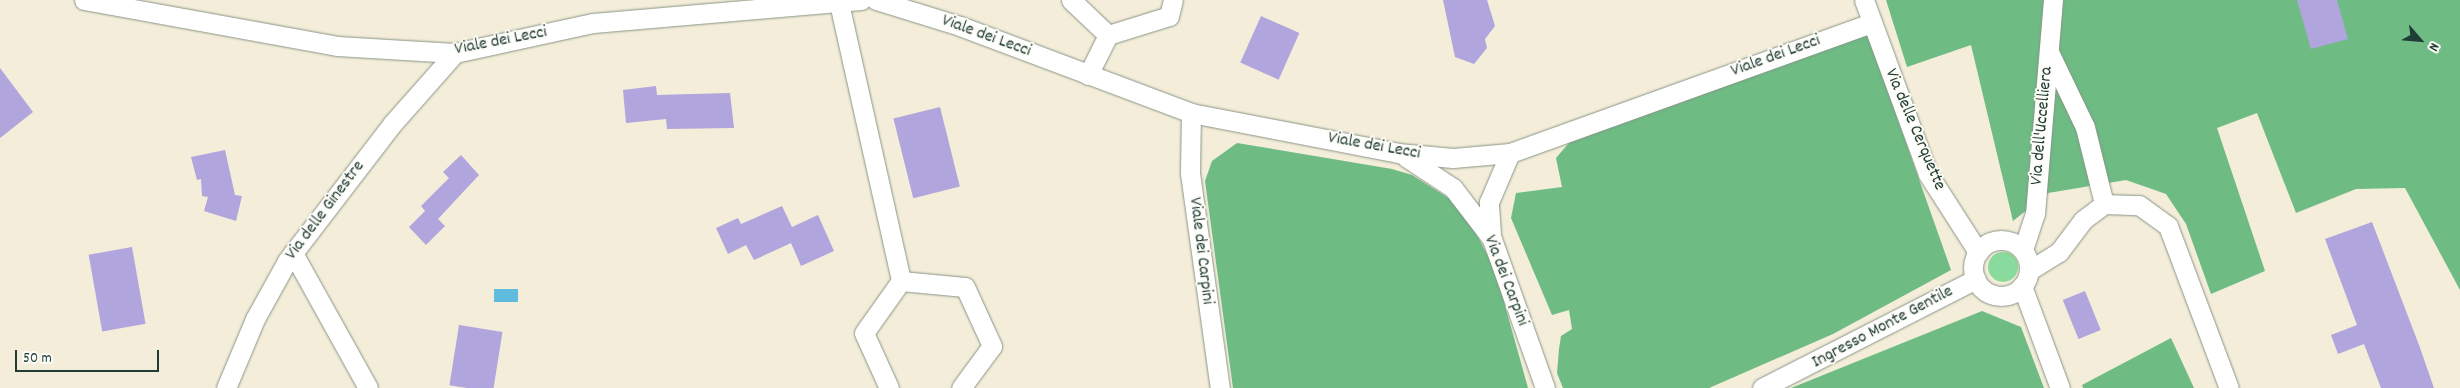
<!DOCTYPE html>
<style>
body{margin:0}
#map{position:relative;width:2460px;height:388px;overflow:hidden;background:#f3edd9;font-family:Dekko,sans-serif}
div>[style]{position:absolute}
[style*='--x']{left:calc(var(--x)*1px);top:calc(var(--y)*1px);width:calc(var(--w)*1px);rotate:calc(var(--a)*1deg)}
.green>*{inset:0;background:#88db9c}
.round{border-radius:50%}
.forest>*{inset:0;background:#6ebb84}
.water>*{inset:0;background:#60bcde;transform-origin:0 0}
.building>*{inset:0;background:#b1a5dd;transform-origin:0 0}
.roads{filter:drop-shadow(0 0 1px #899586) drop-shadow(0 0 1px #899586)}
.minor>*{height:19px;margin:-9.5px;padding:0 9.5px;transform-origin:9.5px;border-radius:9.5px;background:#fff}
.minor>.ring{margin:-9.5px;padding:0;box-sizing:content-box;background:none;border:19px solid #fff;border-radius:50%}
span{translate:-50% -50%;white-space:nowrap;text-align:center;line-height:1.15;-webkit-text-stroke:4px #fdfcf7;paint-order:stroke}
.street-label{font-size:18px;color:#1f3d34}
.north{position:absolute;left:2395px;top:15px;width:50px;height:50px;-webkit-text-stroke:4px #fdfcf7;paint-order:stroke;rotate:117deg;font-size:14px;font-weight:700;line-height:20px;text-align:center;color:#1f3d34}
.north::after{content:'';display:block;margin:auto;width:18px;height:22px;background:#1f3d34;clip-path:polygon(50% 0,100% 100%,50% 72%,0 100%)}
.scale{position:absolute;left:15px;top:350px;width:144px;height:22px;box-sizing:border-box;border:2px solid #1f3d34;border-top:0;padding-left:6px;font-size:15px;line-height:18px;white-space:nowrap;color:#1f3d34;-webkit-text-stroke:4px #fdfcf7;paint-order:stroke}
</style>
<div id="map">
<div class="green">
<i class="round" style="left:1988px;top:252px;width:30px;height:30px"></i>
</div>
<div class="forest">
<i style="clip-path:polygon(1886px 0,2460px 0,2460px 290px,2405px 188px,2356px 189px,2296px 213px,2257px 113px,2217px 128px,2265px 271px,2211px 294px,2186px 224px,2166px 194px,2126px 180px,2048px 193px,2013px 221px,1971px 45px,1907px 67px)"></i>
<i style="clip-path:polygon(1867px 32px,1951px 270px,1833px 334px,1709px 388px,1563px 388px,1557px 373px,1559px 349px,1561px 336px,1572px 329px,1569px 310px,1552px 315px,1511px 218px,1516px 193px,1562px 187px,1556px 158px,1574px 137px)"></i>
<i style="clip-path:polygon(1237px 143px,1392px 169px,1412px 175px,1450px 199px,1473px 227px,1495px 270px,1528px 388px,1233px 388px,1205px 181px,1212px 161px)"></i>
<i style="clip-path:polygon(1982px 311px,2021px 327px,2044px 388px,1791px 388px)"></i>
<i style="clip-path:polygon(2171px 338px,2194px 388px,2083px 388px,2082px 385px)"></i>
</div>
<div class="water">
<i style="left:494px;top:289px;width:24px;height:13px"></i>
</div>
<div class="building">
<i style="clip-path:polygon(1443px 0,1487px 0,1495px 26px,1485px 39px,1487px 48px,1474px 64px,1455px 57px)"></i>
<i style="clip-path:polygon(2297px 0,2337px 0,2348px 39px,2311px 49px)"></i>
<i style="left:1261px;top:16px;width:42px;height:51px;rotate:24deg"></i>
<i style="clip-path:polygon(0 68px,33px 112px,0 138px)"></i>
<i style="clip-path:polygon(656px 86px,657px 95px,730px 93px,734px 128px,667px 129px,666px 119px,626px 123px,623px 90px)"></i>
<i style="left:940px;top:107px;width:82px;height:48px;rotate:76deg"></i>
<i style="clip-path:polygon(225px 150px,235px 195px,242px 196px,236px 221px,204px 211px,208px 197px,202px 196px,201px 179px,197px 180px,191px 157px)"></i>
<i style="clip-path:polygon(461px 155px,479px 175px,438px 219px,445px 226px,426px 245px,409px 227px,425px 211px,421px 206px,449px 178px,443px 172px)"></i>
<i style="clip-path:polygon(782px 206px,792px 227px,818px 215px,834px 251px,801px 266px,791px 243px,754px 260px,746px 245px,728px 254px,716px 228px,738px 218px,741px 224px)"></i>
<i style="clip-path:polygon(2372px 222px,2419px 345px,2434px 388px,2381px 388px,2364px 344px,2338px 354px,2331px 335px,2357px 325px,2325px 239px)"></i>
<i style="left:132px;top:247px;width:78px;height:44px;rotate:80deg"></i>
<i style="left:2085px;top:291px;width:42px;height:24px;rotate:68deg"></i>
<i style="left:459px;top:325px;width:44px;height:61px;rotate:9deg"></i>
</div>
<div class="roads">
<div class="minor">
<i style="--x:84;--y:0;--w:257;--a:10.3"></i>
<i style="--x:337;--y:46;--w:118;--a:3.4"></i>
<i style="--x:455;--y:53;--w:141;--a:-12.3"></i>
<i style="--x:593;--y:23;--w:269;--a:-4.9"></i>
<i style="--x:876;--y:0;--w:88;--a:17.2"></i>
<i style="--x:960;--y:26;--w:247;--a:20.6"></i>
<i style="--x:1191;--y:113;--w:211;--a:10.9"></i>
<i style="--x:1398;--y:153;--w:55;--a:5.2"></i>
<i style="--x:1453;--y:158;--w:57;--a:-5"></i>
<i style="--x:1510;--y:153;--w:384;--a:-19.8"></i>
<i style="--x:1071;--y:0;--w:51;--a:43.4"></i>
<i style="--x:1108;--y:35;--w:64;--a:-17.3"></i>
<i style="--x:1169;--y:16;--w:16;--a:-76"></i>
<i style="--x:1864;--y:0;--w:185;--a:69.8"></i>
<i style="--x:1928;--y:174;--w:93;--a:57.3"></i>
<i style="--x:839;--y:3;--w:285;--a:77.4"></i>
<i style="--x:2050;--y:54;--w:81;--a:64.4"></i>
<i style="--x:2085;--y:127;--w:79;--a:76.1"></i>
<i style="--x:2104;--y:204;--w:35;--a:2"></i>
<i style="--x:2139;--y:205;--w:36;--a:36"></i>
<i style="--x:2168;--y:226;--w:173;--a:69.4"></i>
<i style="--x:1088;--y:75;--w:45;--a:-63.4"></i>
<i style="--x:1191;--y:113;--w:60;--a:91"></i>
<i style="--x:1190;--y:173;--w:217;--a:82.1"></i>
<i style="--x:1406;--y:157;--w:56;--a:33.4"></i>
<i style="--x:1453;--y:188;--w:64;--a:52.6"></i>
<i style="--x:1492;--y:239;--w:158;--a:70.4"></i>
<i style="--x:1491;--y:234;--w:32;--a:-94"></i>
<i style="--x:1489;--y:202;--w:53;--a:-66.8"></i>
<i class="ring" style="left:1973px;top:240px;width:37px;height:37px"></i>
<i style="--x:2023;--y:250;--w:38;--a:-72"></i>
<i style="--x:2035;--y:214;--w:215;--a:-85.2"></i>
<i style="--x:293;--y:253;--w:154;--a:60.9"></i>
<i style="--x:2030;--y:270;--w:34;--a:-32"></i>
<i style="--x:2059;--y:252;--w:40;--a:-53"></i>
<i style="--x:2083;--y:220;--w:26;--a:-37"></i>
<i style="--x:2022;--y:286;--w:109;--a:69.6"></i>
<i style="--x:226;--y:388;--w:75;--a:-67.2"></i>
<i style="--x:255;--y:319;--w:66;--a:-61.1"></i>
<i style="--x:287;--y:261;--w:174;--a:-52.5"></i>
<i style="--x:393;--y:123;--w:94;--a:-48.5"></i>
<i style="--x:889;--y:388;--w:60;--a:-114.4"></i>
<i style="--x:864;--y:333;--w:64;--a:-54.6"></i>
<i style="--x:901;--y:281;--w:64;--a:5.4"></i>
<i style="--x:965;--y:287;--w:65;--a:65.4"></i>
<i style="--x:992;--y:346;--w:52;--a:126.4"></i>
<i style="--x:1762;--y:388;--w:240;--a:-27"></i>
</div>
</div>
<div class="street-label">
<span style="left:986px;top:37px;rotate:20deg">Viale dei Lecci</span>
<span style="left:501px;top:42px;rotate:-11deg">Viale dei Lecci</span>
<span style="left:1776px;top:57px;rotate:-20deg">Viale dei Lecci</span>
<span style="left:2043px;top:126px;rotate:-85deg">Via dell'Uccelliera</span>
<span style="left:1914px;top:130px;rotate:67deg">Via delle Cerquette</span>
<span style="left:1374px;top:147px;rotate:10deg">Viale dei Lecci</span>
<span style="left:326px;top:211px;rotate:-53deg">Via delle Ginestre</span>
<span style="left:1200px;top:251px;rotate:83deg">Viale dei Carpini</span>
<span style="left:1505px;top:281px;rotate:69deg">Via dei Carpini</span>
<span style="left:1883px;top:328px;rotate:-28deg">Ingresso Monte Gentile</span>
</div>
<div class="north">N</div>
<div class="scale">50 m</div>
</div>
